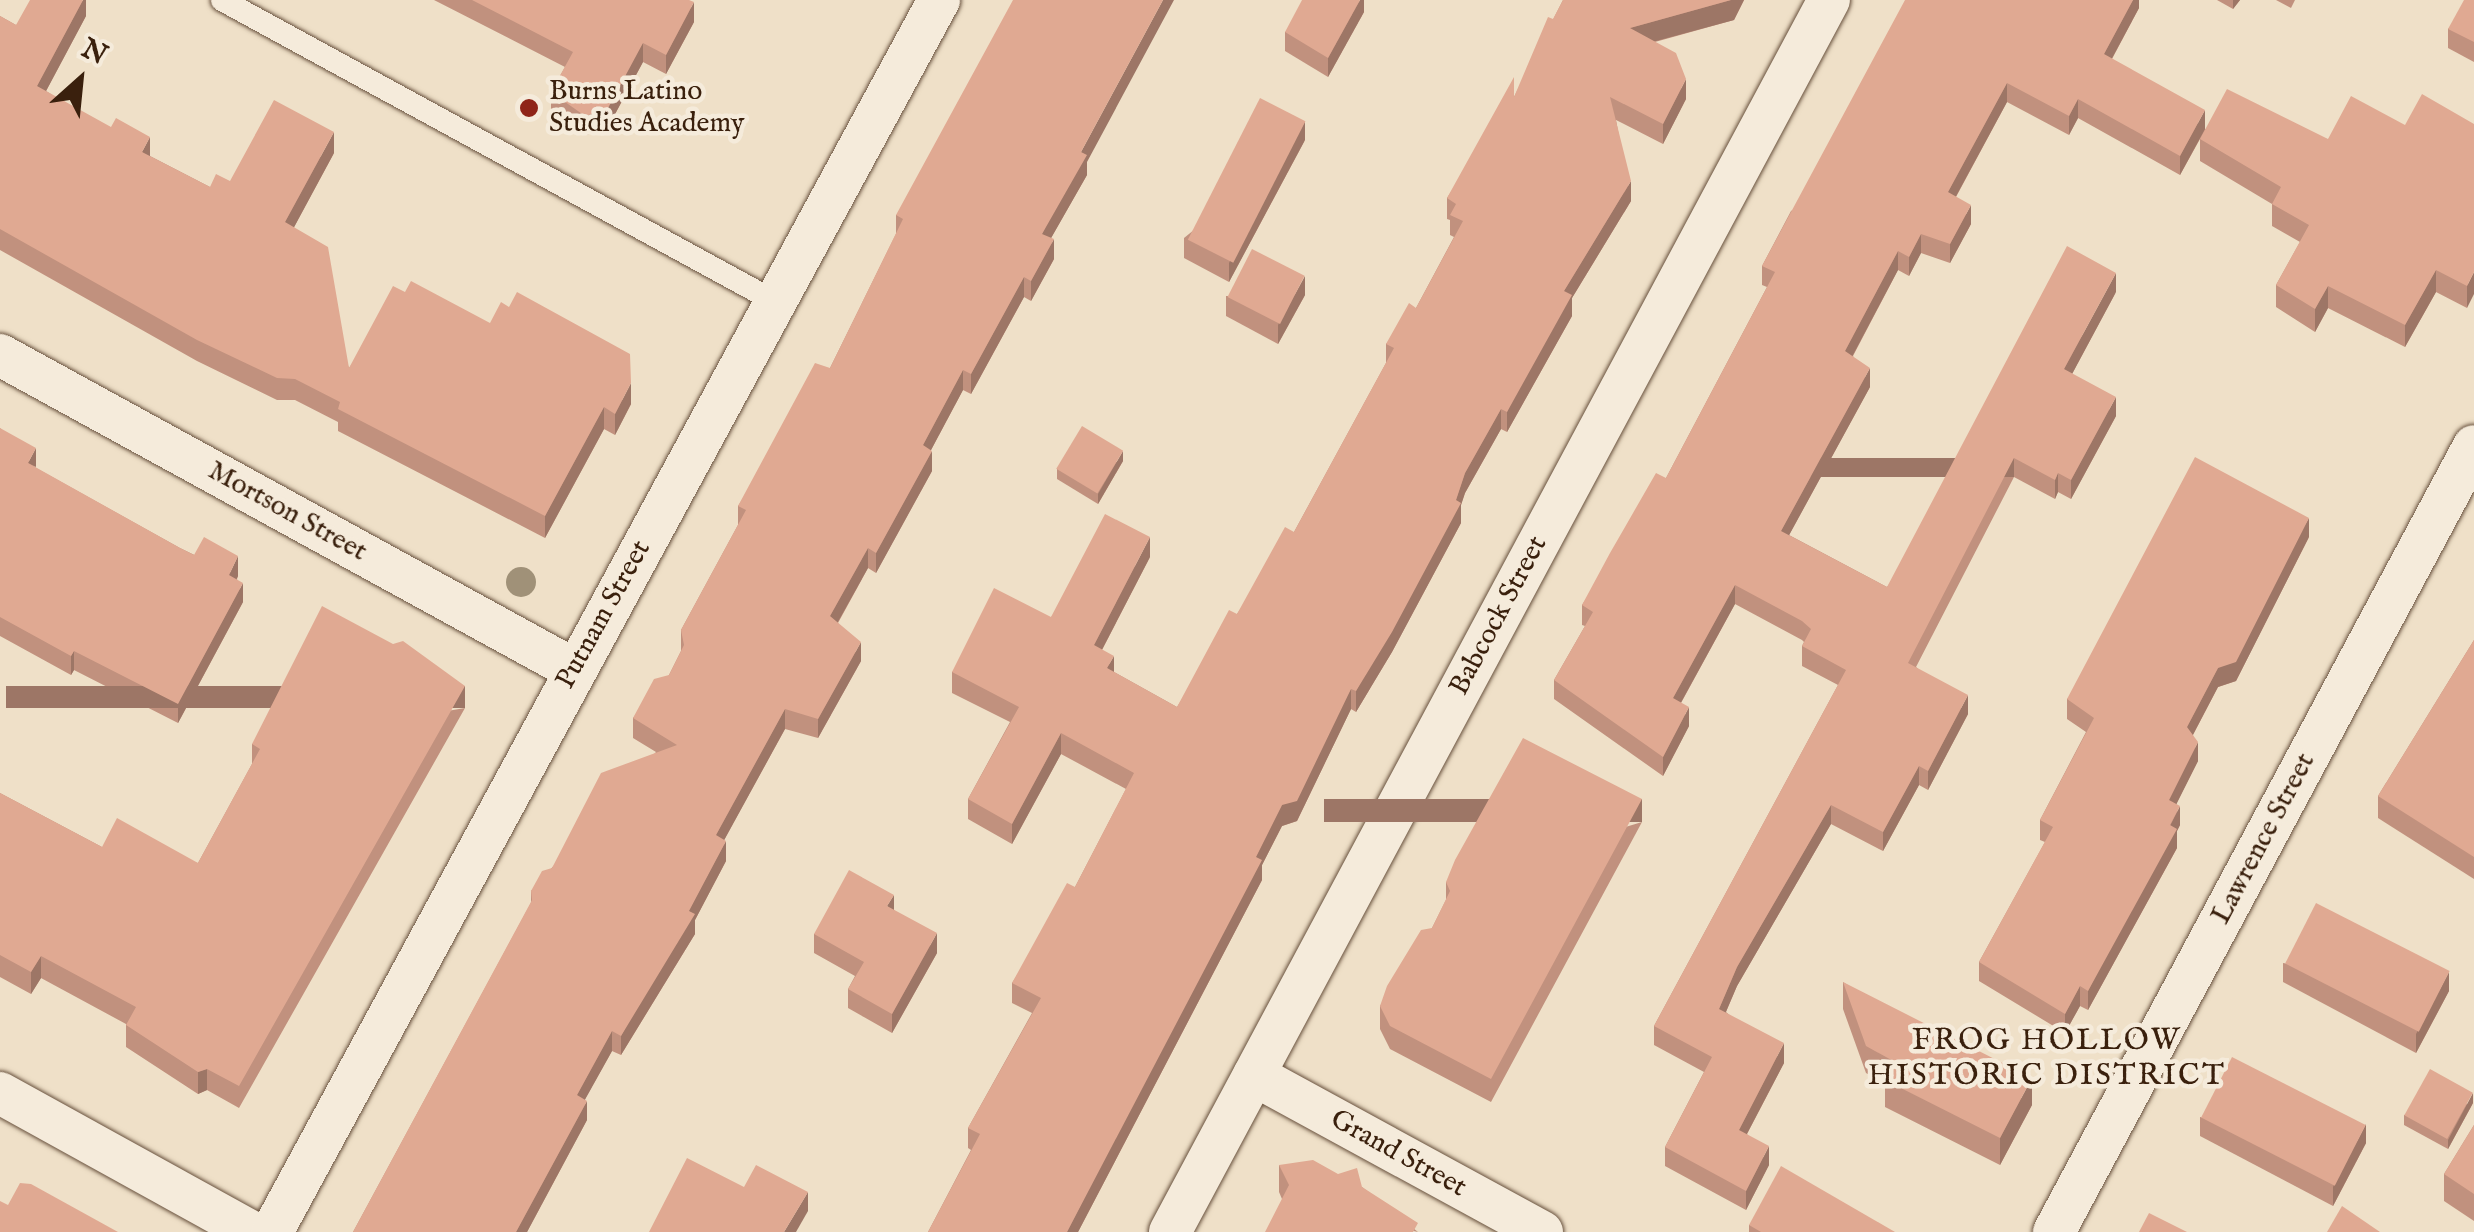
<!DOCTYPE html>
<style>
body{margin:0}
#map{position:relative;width:2474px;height:1232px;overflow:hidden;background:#efe0c8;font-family:"IM FELL English",serif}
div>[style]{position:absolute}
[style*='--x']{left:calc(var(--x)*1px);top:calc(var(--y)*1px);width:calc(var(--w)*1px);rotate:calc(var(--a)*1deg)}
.roads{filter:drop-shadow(0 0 2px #67503c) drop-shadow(0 0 2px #67503c)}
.lane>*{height:22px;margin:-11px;padding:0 11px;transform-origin:11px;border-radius:11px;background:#f5ebdb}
.street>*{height:42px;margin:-21px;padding:0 21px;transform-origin:21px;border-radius:21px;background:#f5ebdb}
.trees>*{width:30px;height:30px;margin:-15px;border-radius:50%;background:#a09178}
.wall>*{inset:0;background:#c1917e}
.shaded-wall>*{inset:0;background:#9d7666;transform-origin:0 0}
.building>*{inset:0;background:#e0a992;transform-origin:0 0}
.dots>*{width:28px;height:28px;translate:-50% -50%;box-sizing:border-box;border:5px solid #f5ebdb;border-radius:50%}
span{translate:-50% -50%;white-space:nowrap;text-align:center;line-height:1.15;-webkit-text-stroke:9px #f5ebdb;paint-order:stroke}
.poi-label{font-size:28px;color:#3a200d}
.left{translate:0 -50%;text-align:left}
.street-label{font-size:28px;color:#3a200d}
.neighbourhood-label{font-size:30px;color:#3a200d;letter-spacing:2.5px}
.north{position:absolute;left:30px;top:30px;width:100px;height:100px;-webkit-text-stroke:8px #f5ebdb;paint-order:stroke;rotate:27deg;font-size:28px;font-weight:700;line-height:40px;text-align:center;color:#3a200d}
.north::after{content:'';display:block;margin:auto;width:35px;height:45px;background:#3a200d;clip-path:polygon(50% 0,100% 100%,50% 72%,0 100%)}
</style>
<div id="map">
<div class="roads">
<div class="lane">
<i style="--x:222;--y:0;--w:631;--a:28.6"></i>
</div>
<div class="street">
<i style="--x:0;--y:355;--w:656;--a:28.72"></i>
<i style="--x:1254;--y:1075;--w:328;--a:28.6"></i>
<i style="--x:0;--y:1093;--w:288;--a:28.9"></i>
<i style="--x:272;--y:1232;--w:1401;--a:-61.57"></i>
<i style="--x:1170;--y:1232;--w:1397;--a:-61.86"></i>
<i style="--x:2054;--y:1232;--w:891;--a:-61.88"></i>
</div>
</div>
<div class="trees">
<i style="left:521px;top:582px"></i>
</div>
<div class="wall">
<i style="clip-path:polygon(86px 0,86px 16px,46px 91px,150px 156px,210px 187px,334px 153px,294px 227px,349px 368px,405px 292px,631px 404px,615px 435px,604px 429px,545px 538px,338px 431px,338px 422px,295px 400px,277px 400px,197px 361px,0 250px,0 16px,16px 25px)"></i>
<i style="clip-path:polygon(434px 0,689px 0,694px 22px,666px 74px,643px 62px,607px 129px,585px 135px,551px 111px,551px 92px,565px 67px)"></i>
<i style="clip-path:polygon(1364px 0,1364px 12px,1328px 77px,1285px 51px,1285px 32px)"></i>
<i style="clip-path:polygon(1563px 0,1744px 0,1734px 20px,1655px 42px,1686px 99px,1663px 144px,1616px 120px,1631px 201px,1572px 298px,1572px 316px,1507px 432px,1501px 429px,1465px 493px,1461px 505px,1461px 523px,1392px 652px,1356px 712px,1351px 709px,1297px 821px,1282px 826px,1262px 865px,1262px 880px,1078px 1232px,928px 1232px,971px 1150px,968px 1148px,968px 1128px,1032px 1013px,1012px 1003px,1012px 983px,1075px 887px,1126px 789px,1061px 754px,1012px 844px,968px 819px,968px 799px,1010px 722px,952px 693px,952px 672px,1051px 617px,1150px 557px,1102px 650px,1114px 672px,1177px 707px,1237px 614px,1294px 532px,1386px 363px,1386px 344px,1416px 308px,1454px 237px,1450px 235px,1450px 220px,1447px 219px,1447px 198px,1514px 97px)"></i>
<i style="clip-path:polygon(2133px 0,2139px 0,2139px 8px,2112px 59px,2205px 129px,2328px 139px,2405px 125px,2474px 124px,2467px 308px,2436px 292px,2405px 347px,2328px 308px,2315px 332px,2276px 307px,2276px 285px,2300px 242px,2272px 226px,2272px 204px,2200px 161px,2200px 139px,2180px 175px,2078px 118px,2069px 135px,2007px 102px,1956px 197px,1971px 224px,1950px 263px,1921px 253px,1909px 276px,1898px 270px,1853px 356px,1870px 387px,1789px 535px,1887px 587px,2116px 292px,2072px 374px,2116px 416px,2071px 499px,2058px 492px,2055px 499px,2014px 477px,1916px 667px,1968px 714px,1928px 790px,1919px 785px,1883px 851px,1831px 824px,1737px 986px,1726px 1012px,1784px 1063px,1747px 1134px,1769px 1165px,1746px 1210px,1665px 1166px,1665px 1147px,1704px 1072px,1654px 1045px,1654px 1026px,1838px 685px,1802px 666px,1802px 646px,1804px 642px,1802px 640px,1735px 604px,1681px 703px,1689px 726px,1663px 776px,1554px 699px,1554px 680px,1585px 626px,1582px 625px,1582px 605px,1666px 478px,1767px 287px,1762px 285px,1762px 266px,1791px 211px)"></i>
<i style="clip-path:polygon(2217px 0,2240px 0,2233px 9px)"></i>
<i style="clip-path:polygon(2276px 0,2295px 0,2291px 8px)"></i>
<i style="clip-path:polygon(2474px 0,2474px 62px,2448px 48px,2448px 29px)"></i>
<i style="clip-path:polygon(1305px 140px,1229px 282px,1184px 258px,1184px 238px)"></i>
<i style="clip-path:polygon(1087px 162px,1087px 175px,1051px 238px,1054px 259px,1031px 301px,1024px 297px,971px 394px,963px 390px,931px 450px,932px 471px,876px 573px,868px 568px,838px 623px,861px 661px,818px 738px,785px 729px,724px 840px,726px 861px,695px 920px,695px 934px,621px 1055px,612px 1051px,585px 1099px,587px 1120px,527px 1232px,353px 1232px,531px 903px,531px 891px,656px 752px,633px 738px,633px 718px,669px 675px,681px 651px,681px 630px,738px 525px,738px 506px,830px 368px,896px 234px,896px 215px)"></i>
<i style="clip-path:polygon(1305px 295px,1278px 344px,1226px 316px,1226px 296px)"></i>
<i style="clip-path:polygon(0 428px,36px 468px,180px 548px,238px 576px,237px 579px,243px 602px,178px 723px,74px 670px,71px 675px,0 636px)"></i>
<i style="clip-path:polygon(1123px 461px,1098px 504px,1057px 479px,1057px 469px)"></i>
<i style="clip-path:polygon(2309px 537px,2236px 681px,2218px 687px,2193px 735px,2198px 761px,2176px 804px,2180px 825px,2177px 831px,2177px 848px,2088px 1010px,2080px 1006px,2065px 1033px,1979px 981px,1979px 962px,2045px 842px,2040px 840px,2040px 820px,2086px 732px,2067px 719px,2067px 699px)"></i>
<i style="clip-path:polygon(2474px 640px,2474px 879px,2378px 818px,2378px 796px)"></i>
<i style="clip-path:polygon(465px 708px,239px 1108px,207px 1090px,198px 1094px,126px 1047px,126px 1024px,41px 978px,31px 994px,0 977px,0 793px,102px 847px,198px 863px,252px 764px,252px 744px)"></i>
<i style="clip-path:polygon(1642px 822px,1491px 1102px,1390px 1049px,1380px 1029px,1380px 1006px,1432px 928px,1446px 900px,1446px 882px)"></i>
<i style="clip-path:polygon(894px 910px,937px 953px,892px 1033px,848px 1008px,848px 989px,855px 976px,814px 953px,814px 934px)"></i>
<i style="clip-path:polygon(2283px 963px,2449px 991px,2416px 1053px,2283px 982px)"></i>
<i style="clip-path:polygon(1843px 982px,2032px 1105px,2000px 1165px,1885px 1107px,1885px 1084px,1866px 1073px,1843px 1009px)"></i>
<i style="clip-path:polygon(2473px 1103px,2448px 1149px,2404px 1125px,2404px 1115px)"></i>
<i style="clip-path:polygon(2200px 1117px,2366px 1143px,2333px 1206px,2200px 1136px)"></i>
<i style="clip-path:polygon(2474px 1125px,2474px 1221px,2444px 1201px,2444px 1174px)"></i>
<i style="clip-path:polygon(1279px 1165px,1362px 1187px,1418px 1232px,1282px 1199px,1279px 1192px)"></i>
<i style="clip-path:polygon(1749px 1225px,1895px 1232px,1749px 1232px)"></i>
</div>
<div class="shaded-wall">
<i style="clip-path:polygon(83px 0,86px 0,86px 16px,37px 108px,37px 86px)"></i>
<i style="clip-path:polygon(1163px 0,1174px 0,1087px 162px,1087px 175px,1042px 254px,1042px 234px,1081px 152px)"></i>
<i style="clip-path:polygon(1360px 0,1364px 0,1364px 12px,1328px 77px,1328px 58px)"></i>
<i style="clip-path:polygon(1731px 0,1744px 0,1734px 20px,1630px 48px,1630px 28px)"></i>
<i style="clip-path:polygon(2133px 0,2139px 0,2139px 8px,2104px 73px,2104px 54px)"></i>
<i style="clip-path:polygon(2233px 0,2240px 0,2233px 9px)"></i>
<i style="clip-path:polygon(694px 2px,694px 22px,666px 74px,666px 55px)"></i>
<i style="clip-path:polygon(643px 43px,643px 62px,607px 129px,585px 135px,585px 116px)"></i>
<i style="clip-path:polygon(1686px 79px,1686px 99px,1663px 144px,1663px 124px)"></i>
<i style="clip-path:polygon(2007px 83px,2007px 102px,1948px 211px,1948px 192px)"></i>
<i style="clip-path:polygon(2078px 99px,2078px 118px,2069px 135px,2069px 116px)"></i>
<i style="clip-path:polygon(2205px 110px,2205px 129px,2180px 175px,2180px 156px)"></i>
<i style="clip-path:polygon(1305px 121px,1305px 140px,1229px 282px,1229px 263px)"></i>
<i style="clip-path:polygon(334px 132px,334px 153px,285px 244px,285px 222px)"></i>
<i style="clip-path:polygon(150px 137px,150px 159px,142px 152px)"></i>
<i style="clip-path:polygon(1631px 181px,1631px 201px,1572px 298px,1572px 316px,1507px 432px,1507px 412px,1564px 291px)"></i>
<i style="clip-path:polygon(1971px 205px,1971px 224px,1950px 263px,1950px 244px)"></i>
<i style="clip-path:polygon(1921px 234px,1921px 253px,1909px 276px,1909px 257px)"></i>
<i style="clip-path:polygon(1054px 239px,1054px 259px,1031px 301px,1031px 281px)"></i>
<i style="clip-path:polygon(1898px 251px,1898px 270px,1845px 370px,1845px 351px)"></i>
<i style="clip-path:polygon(2436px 270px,2436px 292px,2405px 347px,2405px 325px)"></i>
<i style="clip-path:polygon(2474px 272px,2474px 294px,2467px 308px,2467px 286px)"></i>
<i style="clip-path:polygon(2116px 273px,2116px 292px,2064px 389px,2064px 369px)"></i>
<i style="clip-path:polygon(1305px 276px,1305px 295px,1278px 344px,1278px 325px)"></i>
<i style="clip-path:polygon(1024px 277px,1024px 297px,971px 394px,971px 374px)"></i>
<i style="clip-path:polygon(2328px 286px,2328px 308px,2315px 332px,2315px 309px)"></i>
<i style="clip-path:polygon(1870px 368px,1870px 387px,1781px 550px,1781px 531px)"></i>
<i style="clip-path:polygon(963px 370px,963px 390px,923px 465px,923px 445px)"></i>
<i style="clip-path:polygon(631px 383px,631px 404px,615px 435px,615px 414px)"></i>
<i style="clip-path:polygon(2116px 397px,2116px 416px,2071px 499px,2071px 480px)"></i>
<i style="clip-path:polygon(604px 407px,604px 429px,545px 538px,545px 516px)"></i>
<i style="clip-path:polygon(1501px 409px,1501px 429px,1465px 493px,1461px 505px,1461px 523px,1392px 652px,1356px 712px,1356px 691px,1456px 500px,1465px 473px)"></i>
<i style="clip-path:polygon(36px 448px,36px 467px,28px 463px)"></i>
<i style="clip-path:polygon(932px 451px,932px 471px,876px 573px,876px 553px)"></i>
<i style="clip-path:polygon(1123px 451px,1123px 461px,1098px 504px,1098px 494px)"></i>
<i style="left:2014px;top:458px;width:19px;height:231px;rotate:90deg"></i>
<i style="clip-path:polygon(2058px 473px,2058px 492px,2055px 499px,2055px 480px)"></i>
<i style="clip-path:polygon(2309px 518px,2309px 537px,2236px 681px,2218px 687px,2187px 746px,2187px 727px,2218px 668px)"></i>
<i style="clip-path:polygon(1150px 537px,1150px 557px,1094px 665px,1094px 645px)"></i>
<i style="clip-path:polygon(868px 548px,868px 568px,830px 636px,830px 616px)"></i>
<i style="clip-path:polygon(238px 556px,238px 576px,229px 594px,229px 575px)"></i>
<i style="clip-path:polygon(243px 583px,243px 602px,178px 723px,178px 704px)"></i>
<i style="clip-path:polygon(1735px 585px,1735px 604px,1673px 717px,1673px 698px)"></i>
<i style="clip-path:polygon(861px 642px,861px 661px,818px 738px,818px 719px)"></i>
<i style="clip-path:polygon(74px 651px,74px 670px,71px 675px,71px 656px)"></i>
<i style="clip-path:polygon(1114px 656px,1114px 676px,1107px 668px)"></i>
<i style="left:465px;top:686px;width:22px;height:459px;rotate:90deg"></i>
<i style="clip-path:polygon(1351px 689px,1351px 709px,1297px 821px,1282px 826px,1262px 865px,1262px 880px,1078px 1232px,1067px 1232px,1282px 805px)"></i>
<i style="clip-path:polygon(1968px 695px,1968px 714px,1928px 790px,1928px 771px)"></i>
<i style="clip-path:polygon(1689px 707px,1689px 726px,1663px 776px,1663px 757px)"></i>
<i style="clip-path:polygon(785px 709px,785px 729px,716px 855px,716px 835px)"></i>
<i style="clip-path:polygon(1061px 733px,1061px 754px,1012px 844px,1012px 824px)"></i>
<i style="clip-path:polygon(2198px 742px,2198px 761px,2169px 819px,2169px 800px)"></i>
<i style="clip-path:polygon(1919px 766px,1919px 785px,1883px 851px,1883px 832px)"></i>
<i style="left:1642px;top:799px;width:23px;height:318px;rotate:90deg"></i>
<i style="clip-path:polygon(1831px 805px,1831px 824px,1737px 986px,1719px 1028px,1719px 1009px,1737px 967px)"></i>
<i style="clip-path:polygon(2180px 806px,2180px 825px,2177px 831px,2177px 848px,2088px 1010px,2088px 991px)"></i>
<i style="clip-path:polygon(726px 841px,726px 861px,695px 920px,695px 934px,621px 1055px,621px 1036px)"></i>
<i style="clip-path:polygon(894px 895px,894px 914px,887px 906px)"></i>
<i style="clip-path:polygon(937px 933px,937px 953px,892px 1033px,892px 1014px)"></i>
<i style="clip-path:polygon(41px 956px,41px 978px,31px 994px,31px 972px)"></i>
<i style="clip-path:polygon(2449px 972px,2449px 991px,2416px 1053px,2416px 1034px)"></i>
<i style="clip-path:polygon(2080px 986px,2080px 1006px,2065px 1033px,2065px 1014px)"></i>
<i style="clip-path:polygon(612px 1031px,612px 1051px,577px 1114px,577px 1095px)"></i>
<i style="clip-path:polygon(1784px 1043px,1784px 1063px,1739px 1149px,1739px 1130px)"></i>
<i style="clip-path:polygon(207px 1069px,207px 1090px,198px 1094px,198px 1072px)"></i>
<i style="clip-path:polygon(2032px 1078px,2032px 1105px,2000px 1165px,2000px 1138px)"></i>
<i style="clip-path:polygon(2473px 1093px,2473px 1103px,2448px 1149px,2448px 1140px)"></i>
<i style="clip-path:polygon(587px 1101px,587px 1120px,527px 1232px,516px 1232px)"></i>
<i style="clip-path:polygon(2366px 1124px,2366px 1143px,2333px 1206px,2333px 1187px)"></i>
<i style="clip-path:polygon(1769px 1146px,1769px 1165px,1746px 1210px,1746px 1191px)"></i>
<i style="clip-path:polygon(808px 1192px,808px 1211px,796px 1232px,784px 1232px)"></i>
</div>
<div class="building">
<i style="clip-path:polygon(30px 0,83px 0,37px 86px,111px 127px,116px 118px,150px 137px,142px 152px,210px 187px,216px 174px,230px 181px,274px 100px,334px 132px,285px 222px,328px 247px,349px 368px,393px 286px,405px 292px,411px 281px,490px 323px,501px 302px,509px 307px,517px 292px,630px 354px,631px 383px,615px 414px,604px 407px,545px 516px,338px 409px,340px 402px,295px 379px,277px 378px,197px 340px,0 229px,0 16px,16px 25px)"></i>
<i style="clip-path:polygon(472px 0,689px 0,694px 2px,666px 55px,643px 43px,607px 110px,585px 116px,551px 92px,573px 52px)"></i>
<i style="clip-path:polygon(1013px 0,1163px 0,1081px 152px,1087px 155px,1042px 234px,1054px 239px,1031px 281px,1024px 277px,971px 374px,963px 370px,923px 445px,932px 451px,876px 553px,868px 548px,830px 616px,861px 642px,818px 719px,785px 709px,716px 835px,726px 841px,689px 911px,695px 914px,621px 1036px,612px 1031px,577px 1095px,587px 1101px,516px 1232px,353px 1232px,532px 900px,531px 891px,542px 871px,552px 868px,601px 773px,677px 745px,633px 718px,654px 679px,669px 675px,684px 645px,681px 630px,746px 510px,738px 506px,815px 363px,830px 368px,903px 219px,896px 215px)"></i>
<i style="clip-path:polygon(1302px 0,1360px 0,1328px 58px,1285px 32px)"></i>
<i style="clip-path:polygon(1563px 0,1731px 0,1630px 28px,1676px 53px,1686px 79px,1663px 124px,1610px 97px,1631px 181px,1564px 291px,1572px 295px,1507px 412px,1501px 409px,1465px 473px,1456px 500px,1461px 503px,1392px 632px,1356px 691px,1351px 689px,1297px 801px,1282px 805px,1256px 857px,1262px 860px,1067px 1232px,928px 1232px,980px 1134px,968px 1128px,1041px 998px,1012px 983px,1067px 883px,1075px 887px,1134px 773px,1061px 733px,1012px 824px,968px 799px,1019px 707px,952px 672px,994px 588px,1051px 617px,1105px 514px,1150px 537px,1094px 645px,1114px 656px,1107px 668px,1177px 707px,1229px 610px,1237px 614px,1285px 527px,1294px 532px,1394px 348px,1386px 344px,1409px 303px,1416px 308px,1463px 221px,1450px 215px,1456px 204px,1447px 198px,1514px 77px,1514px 97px,1548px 17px,1553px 19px)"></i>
<i style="clip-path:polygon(1905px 0,2133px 0,2104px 54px,2205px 110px,2180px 156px,2078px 99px,2069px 116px,2007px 83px,1948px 192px,1971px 205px,1950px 244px,1921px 234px,1909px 257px,1898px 251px,1845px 351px,1870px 368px,1781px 531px,1887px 587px,2067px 246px,2116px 273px,2064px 369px,2116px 397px,2071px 480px,2058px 473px,2055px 480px,2014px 458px,1908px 663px,1968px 695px,1928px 771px,1919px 766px,1883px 832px,1831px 805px,1737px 967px,1719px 1009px,1784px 1043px,1739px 1130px,1769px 1146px,1746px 1191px,1665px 1147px,1712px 1057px,1654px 1026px,1846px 670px,1802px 646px,1811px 629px,1802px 621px,1735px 585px,1673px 698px,1689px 707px,1663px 757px,1554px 680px,1593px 612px,1582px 605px,1610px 553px,1656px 473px,1666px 478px,1775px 272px,1762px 266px)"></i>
<i style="clip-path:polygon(2464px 0,2474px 0,2474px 42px,2448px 29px)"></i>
<i style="clip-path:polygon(2227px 89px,2328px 139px,2351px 96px,2405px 125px,2422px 94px,2474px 124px,2474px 272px,2467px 286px,2436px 270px,2405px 325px,2328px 286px,2315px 309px,2276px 285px,2309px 225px,2272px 204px,2281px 187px,2200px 139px)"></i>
<i style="left:1260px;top:98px;width:51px;height:159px;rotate:27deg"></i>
<i style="left:1252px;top:249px;width:59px;height:54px;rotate:27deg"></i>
<i style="left:1082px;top:426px;width:48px;height:50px;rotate:31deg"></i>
<i style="clip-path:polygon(0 428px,36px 448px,28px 463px,180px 548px,194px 555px,204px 537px,238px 556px,229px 575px,243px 583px,178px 704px,74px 651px,71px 656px,0 617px)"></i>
<i style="clip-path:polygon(2195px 457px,2309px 518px,2236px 662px,2218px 668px,2187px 727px,2198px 742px,2169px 800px,2180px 806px,2170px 825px,2177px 829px,2088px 991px,2080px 986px,2065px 1014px,1979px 962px,2053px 827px,2040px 820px,2094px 718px,2067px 699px)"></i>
<i style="clip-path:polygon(322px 606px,393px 644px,403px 641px,465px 686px,239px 1086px,207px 1069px,198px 1072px,126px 1025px,136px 1007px,41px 956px,31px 972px,0 955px,0 793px,102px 847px,117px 818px,198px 863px,260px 749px,252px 744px)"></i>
<i style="clip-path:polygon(2474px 640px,2474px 857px,2378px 796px)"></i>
<i style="clip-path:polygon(1523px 738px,1642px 799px,1491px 1079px,1390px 1026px,1380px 1006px,1387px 986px,1421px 930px,1432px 928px,1450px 891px,1446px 882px,1455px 860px)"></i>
<i style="clip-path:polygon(849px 870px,894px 895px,887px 906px,937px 933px,892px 1014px,848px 989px,864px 962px,814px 934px)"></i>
<i style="left:2316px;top:903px;width:150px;height:68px;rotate:27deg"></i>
<i style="clip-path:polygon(1843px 982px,2032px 1078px,2000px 1138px,1885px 1080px,1895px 1062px,1866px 1046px)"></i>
<i style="left:2232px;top:1057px;width:150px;height:68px;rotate:27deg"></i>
<i style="left:2430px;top:1069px;width:49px;height:53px;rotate:29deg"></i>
<i style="clip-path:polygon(2474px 1125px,2474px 1194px,2444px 1174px)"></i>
<i style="clip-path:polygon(687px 1158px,744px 1187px,756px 1165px,808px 1192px,784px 1232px,649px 1232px)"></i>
<i style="clip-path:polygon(1313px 1160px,1338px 1174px,1357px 1168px,1362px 1187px,1418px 1223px,1413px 1232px,1265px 1232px,1289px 1185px,1279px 1165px)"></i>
<i style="clip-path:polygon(1781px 1166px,1895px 1232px,1761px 1232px,1749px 1225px)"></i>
<i style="clip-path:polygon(20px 1183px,31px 1184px,118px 1232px,0 1232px,0 1201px,8px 1205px)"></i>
<i style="clip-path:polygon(2342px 1206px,2380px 1232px,2327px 1232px)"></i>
<i style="clip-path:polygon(2149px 1213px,2187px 1232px,2139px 1232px)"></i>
</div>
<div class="dots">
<i style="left:529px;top:108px;background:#8f2418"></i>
</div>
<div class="poi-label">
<span class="left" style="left:549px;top:108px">Burns Latino<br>Studies Academy</span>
</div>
<div class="street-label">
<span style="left:287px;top:512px;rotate:29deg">Mortson Street</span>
<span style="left:604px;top:615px;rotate:-61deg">Putnam Street</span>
<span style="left:1499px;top:616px;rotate:-62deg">Babcock Street</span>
<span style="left:2264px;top:839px;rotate:-62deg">Lawrence Street</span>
<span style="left:1398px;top:1154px;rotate:29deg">Grand Street</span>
</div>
<div class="neighbourhood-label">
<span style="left:2047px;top:1058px">FROG HOLLOW<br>HISTORIC DISTRICT</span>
</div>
<div class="north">N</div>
</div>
